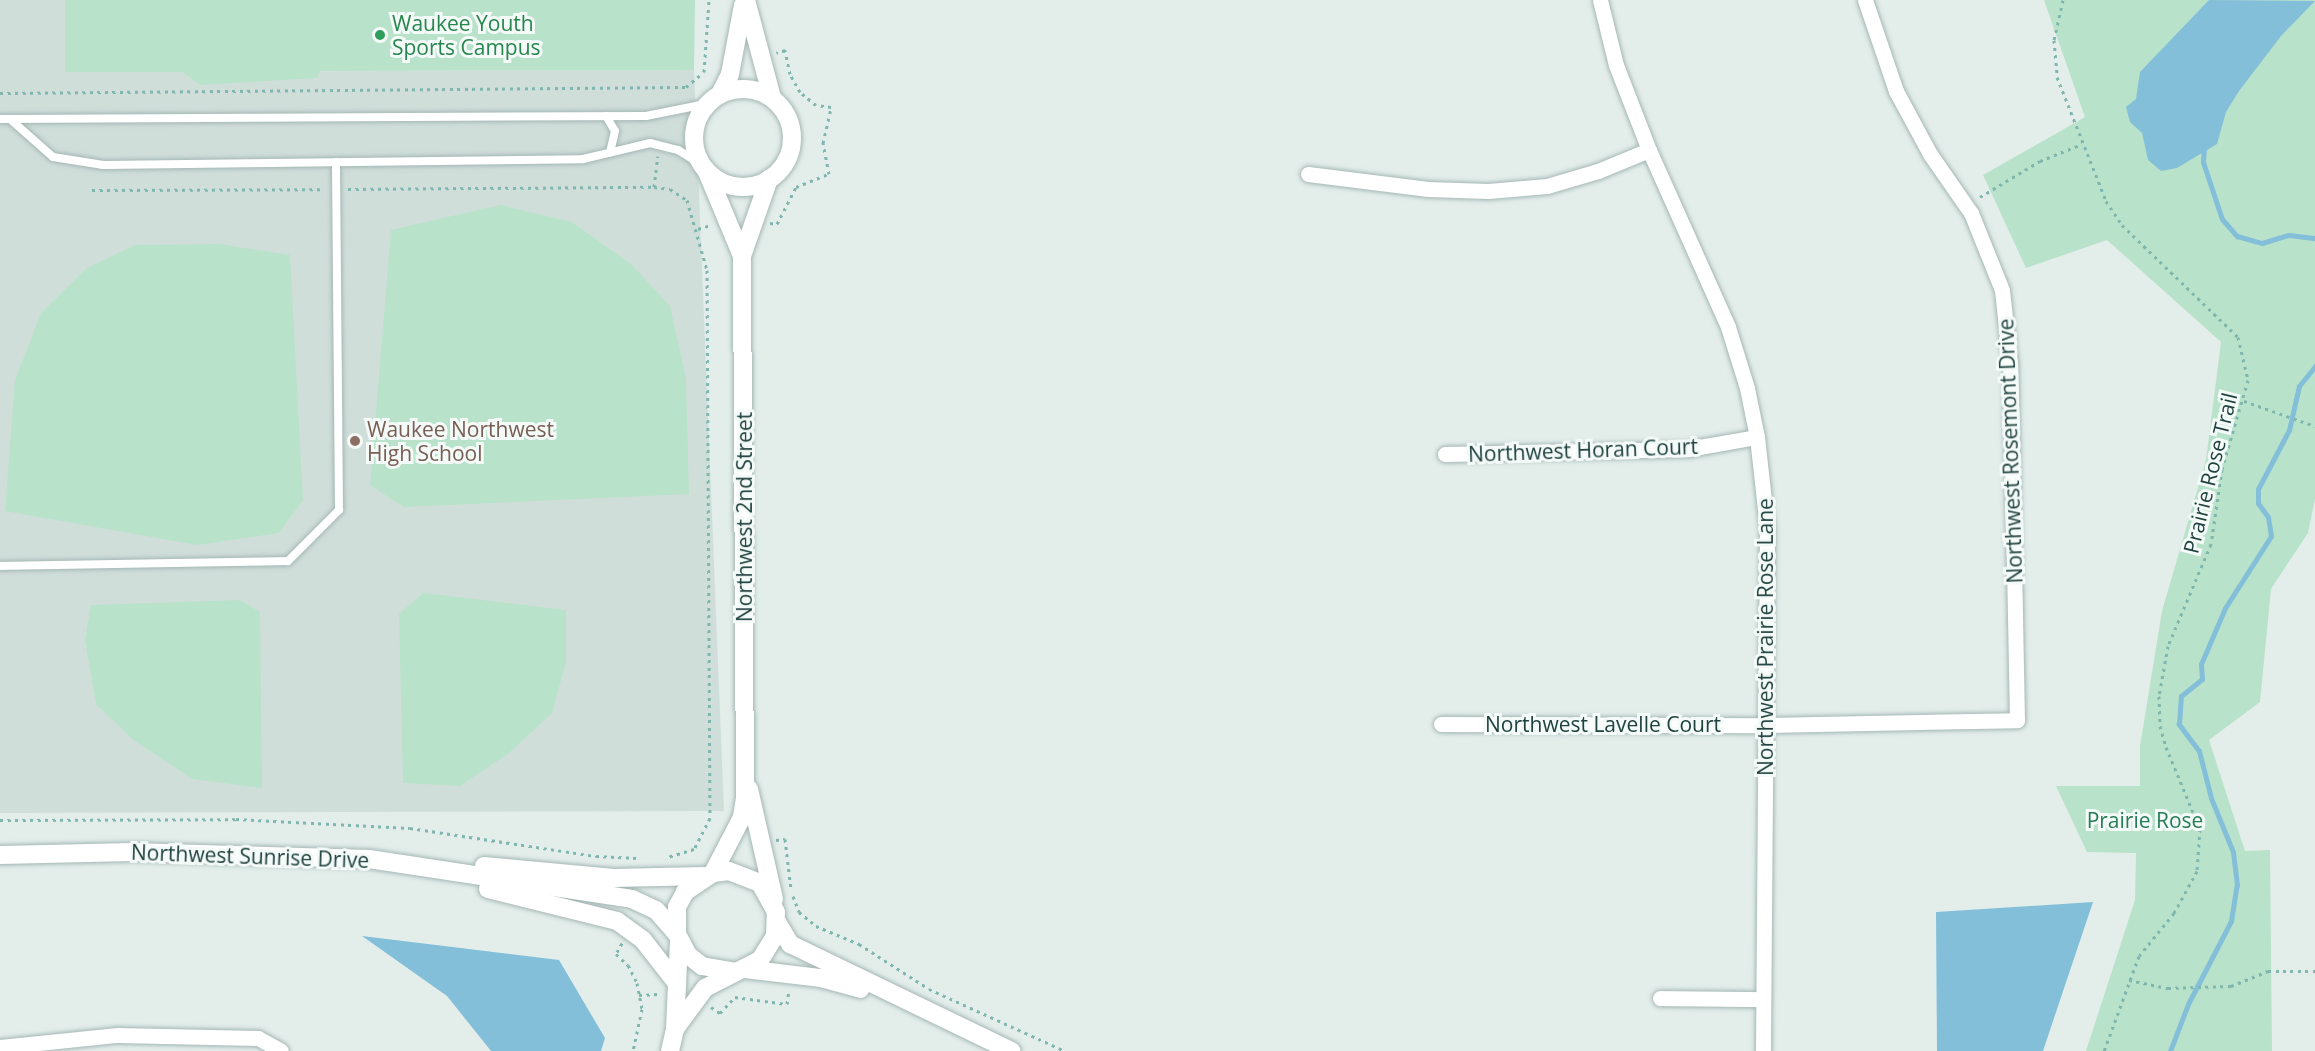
<!DOCTYPE html>
<style>
body{margin:0}
#map{position:relative;width:2315px;height:1051px;overflow:hidden;background:#e3eeeb;font-family:"Open Sans",sans-serif}
div>[style]{position:absolute}
[style*='--x']{left:calc(var(--x)*1px);top:calc(var(--y)*1px);width:calc(var(--w)*1px);rotate:calc(var(--a)*1deg)}
.built>*{inset:0;background:#d0deda}
.green>*{inset:0;background:#b9e2cb}
.water>*{inset:0;background:#84bfd9}
.stream>*{height:5px;margin:-2.5px;padding:0 2.5px;transform-origin:2.5px;border-radius:2.5px;background:#84bfd9}
.path>*{height:3px;margin-top:-1.5px;transform-origin:0;background:repeating-linear-gradient(90deg,#7fb6ad 0 3px,transparent 0 7.5px)}
.roads{filter:drop-shadow(0 0 2px #a5b7b4) drop-shadow(0 0 2px #a5b7b4)}
.lane>*{height:8px;margin:-4px;padding:0 4px;transform-origin:4px;border-radius:4px;background:#fff}
.street>*{height:15px;margin:-7.5px;padding:0 7.5px;transform-origin:7.5px;border-radius:7.5px;background:#fff}
.secondary>*{height:18px;margin:-9px;padding:0 9px;transform-origin:9px;border-radius:9px;background:#fff}
.secondary>.ring{margin:-9px;padding:0;box-sizing:content-box;background:none;border:18px solid #fff;border-radius:50%}
.dots>*{width:16px;height:16px;translate:-50% -50%;box-sizing:border-box;border:3px solid #f4faf8;border-radius:50%}
span{translate:-50% -50%;white-space:nowrap;text-align:center;line-height:1.15;-webkit-text-stroke:6px #f4faf8;paint-order:stroke}
.leisure-label{font-size:21px;color:#27864d}
.left{translate:0 -50%;text-align:left}
.education-label{font-size:21px;color:#785e54}
.street-label{font-size:21px;color:#20423e}
.park-label{font-size:21px;color:#257e55}
</style>
<div id="map">
<div class="built">
<i style="clip-path:polygon(0 0,65px 0,65px 72px,694px 70px,724px 811px,0 813px)"></i>
</div>
<div class="green">
<i style="clip-path:polygon(65px 0,695px 0,694px 70px,320px 71px,317px 78px,200px 85px,182px 72px,65px 72px)"></i>
<i style="clip-path:polygon(2044px 0,2315px 0,2315px 499px,2308px 533px,2271px 589px,2260px 702px,2209px 740px,2245px 851px,2270px 850px,2272px 1051px,2086px 1051px,2135px 900px,2136px 853px,2087px 852px,2056px 786px,2140px 786px,2140px 746px,2162px 611px,2206px 460px,2221px 342px,2107px 240px,2026px 268px,1983px 175px,2085px 117px)"></i>
<i style="clip-path:polygon(500px 205px,572px 222px,631px 264px,670px 306px,686px 378px,689px 494px,404px 507px,370px 485px,391px 230px)"></i>
<i style="clip-path:polygon(219px 244px,290px 255px,303px 500px,279px 533px,197px 545px,5px 511px,15px 380px,41px 313px,87px 268px,135px 245px)"></i>
<i style="clip-path:polygon(423px 593px,566px 610px,566px 662px,552px 713px,508px 754px,460px 786px,403px 783px,399px 614px)"></i>
<i style="clip-path:polygon(240px 600px,260px 612px,262px 788px,192px 779px,132px 739px,96px 704px,85px 640px,91px 605px)"></i>
</div>
<div class="water">
<i style="clip-path:polygon(2209px 0,2315px 1px,2281px 36px,2239px 91px,2226px 112px,2217px 144px,2177px 168px,2161px 171px,2148px 160px,2142px 133px,2130px 122px,2126px 107px,2136px 99px,2140px 72px)"></i>
<i style="clip-path:polygon(2093px 902px,2043px 1051px,1937px 1051px,1936px 912px)"></i>
<i style="clip-path:polygon(362px 936px,559px 960px,605px 1038px,601px 1051px,491px 1051px,447px 996px)"></i>
</div>
<div class="stream">
<i style="--x:2204;--y:147;--w:15;--a:94"></i>
<i style="--x:2203;--y:162;--w:60;--a:71.6"></i>
<i style="--x:2222;--y:219;--w:23;--a:49"></i>
<i style="--x:2237;--y:236;--w:26;--a:16"></i>
<i style="--x:2262;--y:243;--w:28;--a:-17"></i>
<i style="--x:2289;--y:235;--w:26;--a:7"></i>
<i style="--x:2170;--y:1051;--w:50;--a:-69"></i>
<i style="--x:2188;--y:1004;--w:93;--a:-62.6"></i>
<i style="--x:2231;--y:921;--w:36;--a:-81"></i>
<i style="--x:2237;--y:885;--w:33;--a:-97"></i>
<i style="--x:2233;--y:852;--w:58;--a:-112.2"></i>
<i style="--x:2211;--y:798;--w:49;--a:-104.3"></i>
<i style="--x:2199;--y:751;--w:34;--a:-127"></i>
<i style="--x:2179;--y:724;--w:28;--a:-86"></i>
<i style="--x:2181;--y:696;--w:27;--a:-39"></i>
<i style="--x:2202;--y:679;--w:15;--a:-94"></i>
<i style="--x:2201;--y:664;--w:61;--a:-66.8"></i>
<i style="--x:2225;--y:608;--w:85;--a:-57.4"></i>
<i style="--x:2271;--y:536;--w:19;--a:-99"></i>
<i style="--x:2268;--y:517;--w:17;--a:-126"></i>
<i style="--x:2258;--y:503;--w:14;--a:-90"></i>
<i style="--x:2258;--y:489;--w:67;--a:-62.3"></i>
<i style="--x:2289;--y:430;--w:45;--a:-77.2"></i>
<i style="--x:2299;--y:386;--w:26;--a:-51"></i>
</div>
<div class="path">
<i style="--x:2063;--y:0;--w:41;--a:102.7"></i>
<i style="--x:2054;--y:40;--w:37;--a:85"></i>
<i style="--x:2057;--y:77;--w:133;--a:68.4"></i>
<i style="--x:2106;--y:201;--w:29;--a:56"></i>
<i style="--x:2122;--y:225;--w:161;--a:44"></i>
<i style="--x:2238;--y:337;--w:44;--a:76.9"></i>
<i style="--x:2248;--y:380;--w:93;--a:106.3"></i>
<i style="--x:2222;--y:469;--w:76;--a:98.3"></i>
<i style="--x:2211;--y:544;--w:111;--a:112.9"></i>
<i style="--x:2168;--y:646;--w:51;--a:100.2"></i>
<i style="--x:2159;--y:696;--w:30;--a:88"></i>
<i style="--x:2160;--y:726;--w:22;--a:74"></i>
<i style="--x:2166;--y:747;--w:89;--a:67.5"></i>
<i style="--x:2200;--y:829;--w:42;--a:94.1"></i>
<i style="--x:2197;--y:871;--w:48;--a:118.7"></i>
<i style="--x:2174;--y:913;--w:55;--a:129.1"></i>
<i style="--x:2139;--y:956;--w:101;--a:110.2"></i>
<i style="--x:0;--y:93;--w:686;--a:-0.5"></i>
<i style="--x:686;--y:87;--w:23;--a:-40"></i>
<i style="--x:704;--y:72;--w:72;--a:-86"></i>
<i style="--x:654;--y:187;--w:31;--a:-83"></i>
<i style="--x:348;--y:189;--w:306;--a:-0.4"></i>
<i style="--x:654;--y:187;--w:16;--a:7"></i>
<i style="--x:670;--y:189;--w:20;--a:33"></i>
<i style="--x:687;--y:200;--w:73;--a:74.1"></i>
<i style="--x:707;--y:270;--w:548;--a:89.69"></i>
<i style="--x:710;--y:818;--w:35;--a:117"></i>
<i style="--x:694;--y:849;--w:30;--a:163"></i>
<i style="--x:92;--y:190;--w:231;--a:-0.2"></i>
<i style="--x:1980;--y:197;--w:70;--a:-31"></i>
<i style="--x:2040;--y:161;--w:45;--a:-22"></i>
<i style="--x:770;--y:223;--w:7;--a:8"></i>
<i style="--x:777;--y:224;--w:42;--a:-62.8"></i>
<i style="--x:796;--y:187;--w:35;--a:-22"></i>
<i style="--x:829;--y:174;--w:32;--a:-101"></i>
<i style="--x:823;--y:143;--w:37;--a:-77"></i>
<i style="--x:831;--y:107;--w:15;--a:-172"></i>
<i style="--x:816;--y:105;--w:21;--a:-141"></i>
<i style="--x:800;--y:92;--w:21;--a:-119"></i>
<i style="--x:790;--y:74;--w:25;--a:-102"></i>
<i style="--x:785;--y:50;--w:9;--a:162"></i>
<i style="--x:698;--y:229;--w:14;--a:-17"></i>
<i style="--x:2244;--y:401;--w:75;--a:19.4"></i>
<i style="--x:0;--y:820;--w:236;--a:-0.2"></i>
<i style="--x:236;--y:819;--w:174;--a:3"></i>
<i style="--x:410;--y:828;--w:188;--a:8.6"></i>
<i style="--x:596;--y:856;--w:42;--a:2.7"></i>
<i style="--x:776;--y:840;--w:9;--a:-6"></i>
<i style="--x:785;--y:839;--w:50;--a:83.2"></i>
<i style="--x:793;--y:896;--w:17;--a:69"></i>
<i style="--x:799;--y:912;--w:22;--a:39"></i>
<i style="--x:816;--y:926;--w:47;--a:22.7"></i>
<i style="--x:859;--y:944;--w:83;--a:32.7"></i>
<i style="--x:929;--y:989;--w:149;--a:24.5"></i>
<i style="--x:622;--y:943;--w:13;--a:119"></i>
<i style="--x:616;--y:954;--w:16;--a:43"></i>
<i style="--x:628;--y:965;--w:20;--a:63"></i>
<i style="--x:637;--y:983;--w:26;--a:79"></i>
<i style="--x:642;--y:1009;--w:43;--a:102.1"></i>
<i style="--x:2129;--y:980;--w:40;--a:12"></i>
<i style="--x:2168;--y:988;--w:63;--a:-1.8"></i>
<i style="--x:2231;--y:986;--w:40;--a:-22"></i>
<i style="--x:2268;--y:971;--w:47;--a:0"></i>
<i style="--x:639;--y:995;--w:20;--a:-3"></i>
<i style="--x:711;--y:1007;--w:11;--a:34"></i>
<i style="--x:720;--y:1013;--w:22;--a:-47"></i>
<i style="--x:735;--y:997;--w:52;--a:7.7"></i>
<i style="--x:787;--y:1004;--w:14;--a:-82"></i>
</div>
<div class="roads">
<div class="lane">
<i style="--x:606;--y:116;--w:17;--a:59"></i>
<i style="--x:615;--y:131;--w:22;--a:103"></i>
<i style="--x:0;--y:119;--w:646;--a:-0.27"></i>
<i style="--x:646;--y:116;--w:61;--a:-11.3"></i>
<i style="--x:10;--y:119;--w:57;--a:41.5"></i>
<i style="--x:53;--y:157;--w:51;--a:9.1"></i>
<i style="--x:103;--y:165;--w:480;--a:-0.7"></i>
<i style="--x:583;--y:159;--w:69;--a:-13.4"></i>
<i style="--x:650;--y:143;--w:29;--a:14"></i>
<i style="--x:678;--y:150;--w:28;--a:32"></i>
<i style="--x:0;--y:566;--w:288;--a:-1"></i>
<i style="--x:288;--y:561;--w:72;--a:-45"></i>
<i style="--x:339;--y:510;--w:348;--a:-90.5"></i>
</div>
<div class="street">
<i style="--x:1600;--y:0;--w:67;--a:76.2"></i>
<i style="--x:1616;--y:65;--w:91;--a:68.8"></i>
<i style="--x:1649;--y:150;--w:194;--a:65.9"></i>
<i style="--x:1728;--y:327;--w:64;--a:72.7"></i>
<i style="--x:1747;--y:388;--w:50;--a:78.5"></i>
<i style="--x:1757;--y:437;--w:92;--a:83.7"></i>
<i style="--x:1767;--y:528;--w:523;--a:90.44"></i>
<i style="--x:1308;--y:174;--w:121;--a:7.1"></i>
<i style="--x:1428;--y:189;--w:60;--a:1.9"></i>
<i style="--x:1488;--y:191;--w:59;--a:-4.8"></i>
<i style="--x:1547;--y:186;--w:53;--a:-16.4"></i>
<i style="--x:1598;--y:171;--w:55;--a:-22.4"></i>
<i style="--x:1445;--y:454;--w:243;--a:-1.2"></i>
<i style="--x:1688;--y:449;--w:70;--a:-9.9"></i>
<i style="--x:1441;--y:724;--w:325;--a:0.2"></i>
<i style="--x:1766;--y:725;--w:251;--a:-1.1"></i>
<i style="--x:2017;--y:720;--w:357;--a:-91.1"></i>
<i style="--x:2010;--y:363;--w:73;--a:-96.3"></i>
<i style="--x:2002;--y:290;--w:83;--a:-111.9"></i>
<i style="--x:1971;--y:213;--w:72;--a:-124.8"></i>
<i style="--x:1930;--y:154;--w:72;--a:-118.4"></i>
<i style="--x:1896;--y:91;--w:96;--a:-108.8"></i>
<i style="--x:1660;--y:998;--w:103;--a:0.6"></i>
<i style="--x:0;--y:1047;--w:118;--a:-5.9"></i>
<i style="--x:117;--y:1035;--w:141;--a:1.2"></i>
<i style="--x:258;--y:1038;--w:26;--a:29"></i>
</div>
<div class="secondary">
<i style="--x:746;--y:0;--w:101;--a:75.1"></i>
<i class="ring" style="left:694px;top:89px;width:80px;height:80px"></i>
<i style="--x:720;--y:94;--w:22;--a:-63"></i>
<i style="--x:730;--y:74;--w:70;--a:-79.3"></i>
<i style="--x:707;--y:172;--w:91;--a:67.4"></i>
<i style="--x:749;--y:789;--w:113;--a:77.2"></i>
<i style="--x:0;--y:855;--w:132;--a:-1.3"></i>
<i style="--x:132;--y:852;--w:237;--a:1.7"></i>
<i style="--x:369;--y:859;--w:266;--a:8.6"></i>
<i style="--x:632;--y:899;--w:26;--a:25"></i>
<i style="--x:656;--y:910;--w:32;--a:49"></i>
<i style="--x:484;--y:866;--w:130;--a:5.3"></i>
<i style="--x:613;--y:878;--w:92;--a:-1.2"></i>
<i style="--x:713;--y:873;--w:63;--a:-62.6"></i>
<i style="--x:742;--y:817;--w:19;--a:-81"></i>
<i style="--x:745;--y:798;--w:542;--a:-90.32"></i>
<i style="--x:742;--y:256;--w:82;--a:-70.7"></i>
<i style="--x:488;--y:889;--w:133;--a:13.9"></i>
<i style="--x:617;--y:921;--w:32;--a:36"></i>
<i style="--x:643;--y:940;--w:52;--a:52"></i>
<i style="--x:777;--y:922;--w:26;--a:59"></i>
<i style="--x:790;--y:944;--w:246;--a:25.8"></i>
<i style="--x:745;--y:969;--w:77;--a:6.8"></i>
<i style="--x:821;--y:978;--w:41;--a:15.4"></i>
<i style="--x:675;--y:1029;--w:51;--a:-53.8"></i>
<i style="--x:705;--y:988;--w:62;--a:-27"></i>
<i style="--x:760;--y:960;--w:28;--a:-58"></i>
<i style="--x:775;--y:936;--w:24;--a:-88"></i>
<i style="--x:776;--y:912;--w:33;--a:-119"></i>
<i style="--x:760;--y:883;--w:33;--a:-159"></i>
<i style="--x:729;--y:871;--w:16;--a:173"></i>
<i style="--x:713;--y:873;--w:34;--a:146"></i>
<i style="--x:685;--y:892;--w:17;--a:118"></i>
<i style="--x:677;--y:907;--w:27;--a:90"></i>
<i style="--x:677;--y:934;--w:24;--a:62"></i>
<i style="--x:688;--y:955;--w:18;--a:38"></i>
<i style="--x:702;--y:966;--w:34;--a:10"></i>
<i style="--x:670;--y:1051;--w:23;--a:-77"></i>
<i style="--x:675;--y:1029;--w:88;--a:-87.4"></i>
</div>
</div>
<div class="dots">
<i style="left:380px;top:35px;background:#2e9e5b"></i>
<i style="left:355px;top:441px;background:#8d6e63"></i>
</div>
<div class="leisure-label">
<span class="left" style="left:392px;top:35px">Waukee Youth<br>Sports Campus</span>
</div>
<div class="education-label">
<span class="left" style="left:367px;top:441px">Waukee Northwest<br>High School</span>
</div>
<div class="street-label">
<span style="left:1583px;top:450px;rotate:-2deg">Northwest Horan Court</span>
<span style="left:2010px;top:451px;rotate:-92deg">Northwest Rosemont Drive</span>
<span style="left:2210px;top:473px;rotate:-76deg">Prairie Rose Trail</span>
<span style="left:744px;top:517px;rotate:-90deg">Northwest 2nd Street</span>
<span style="left:1765px;top:637px;rotate:-90deg">Northwest Prairie Rose Lane</span>
<span style="left:1603px;top:724px">Northwest Lavelle Court</span>
<span style="left:250px;top:856px;rotate:2deg">Northwest Sunrise Drive</span>
</div>
<div class="park-label">
<span style="left:2145px;top:820px">Prairie Rose</span>
</div>
</div>
